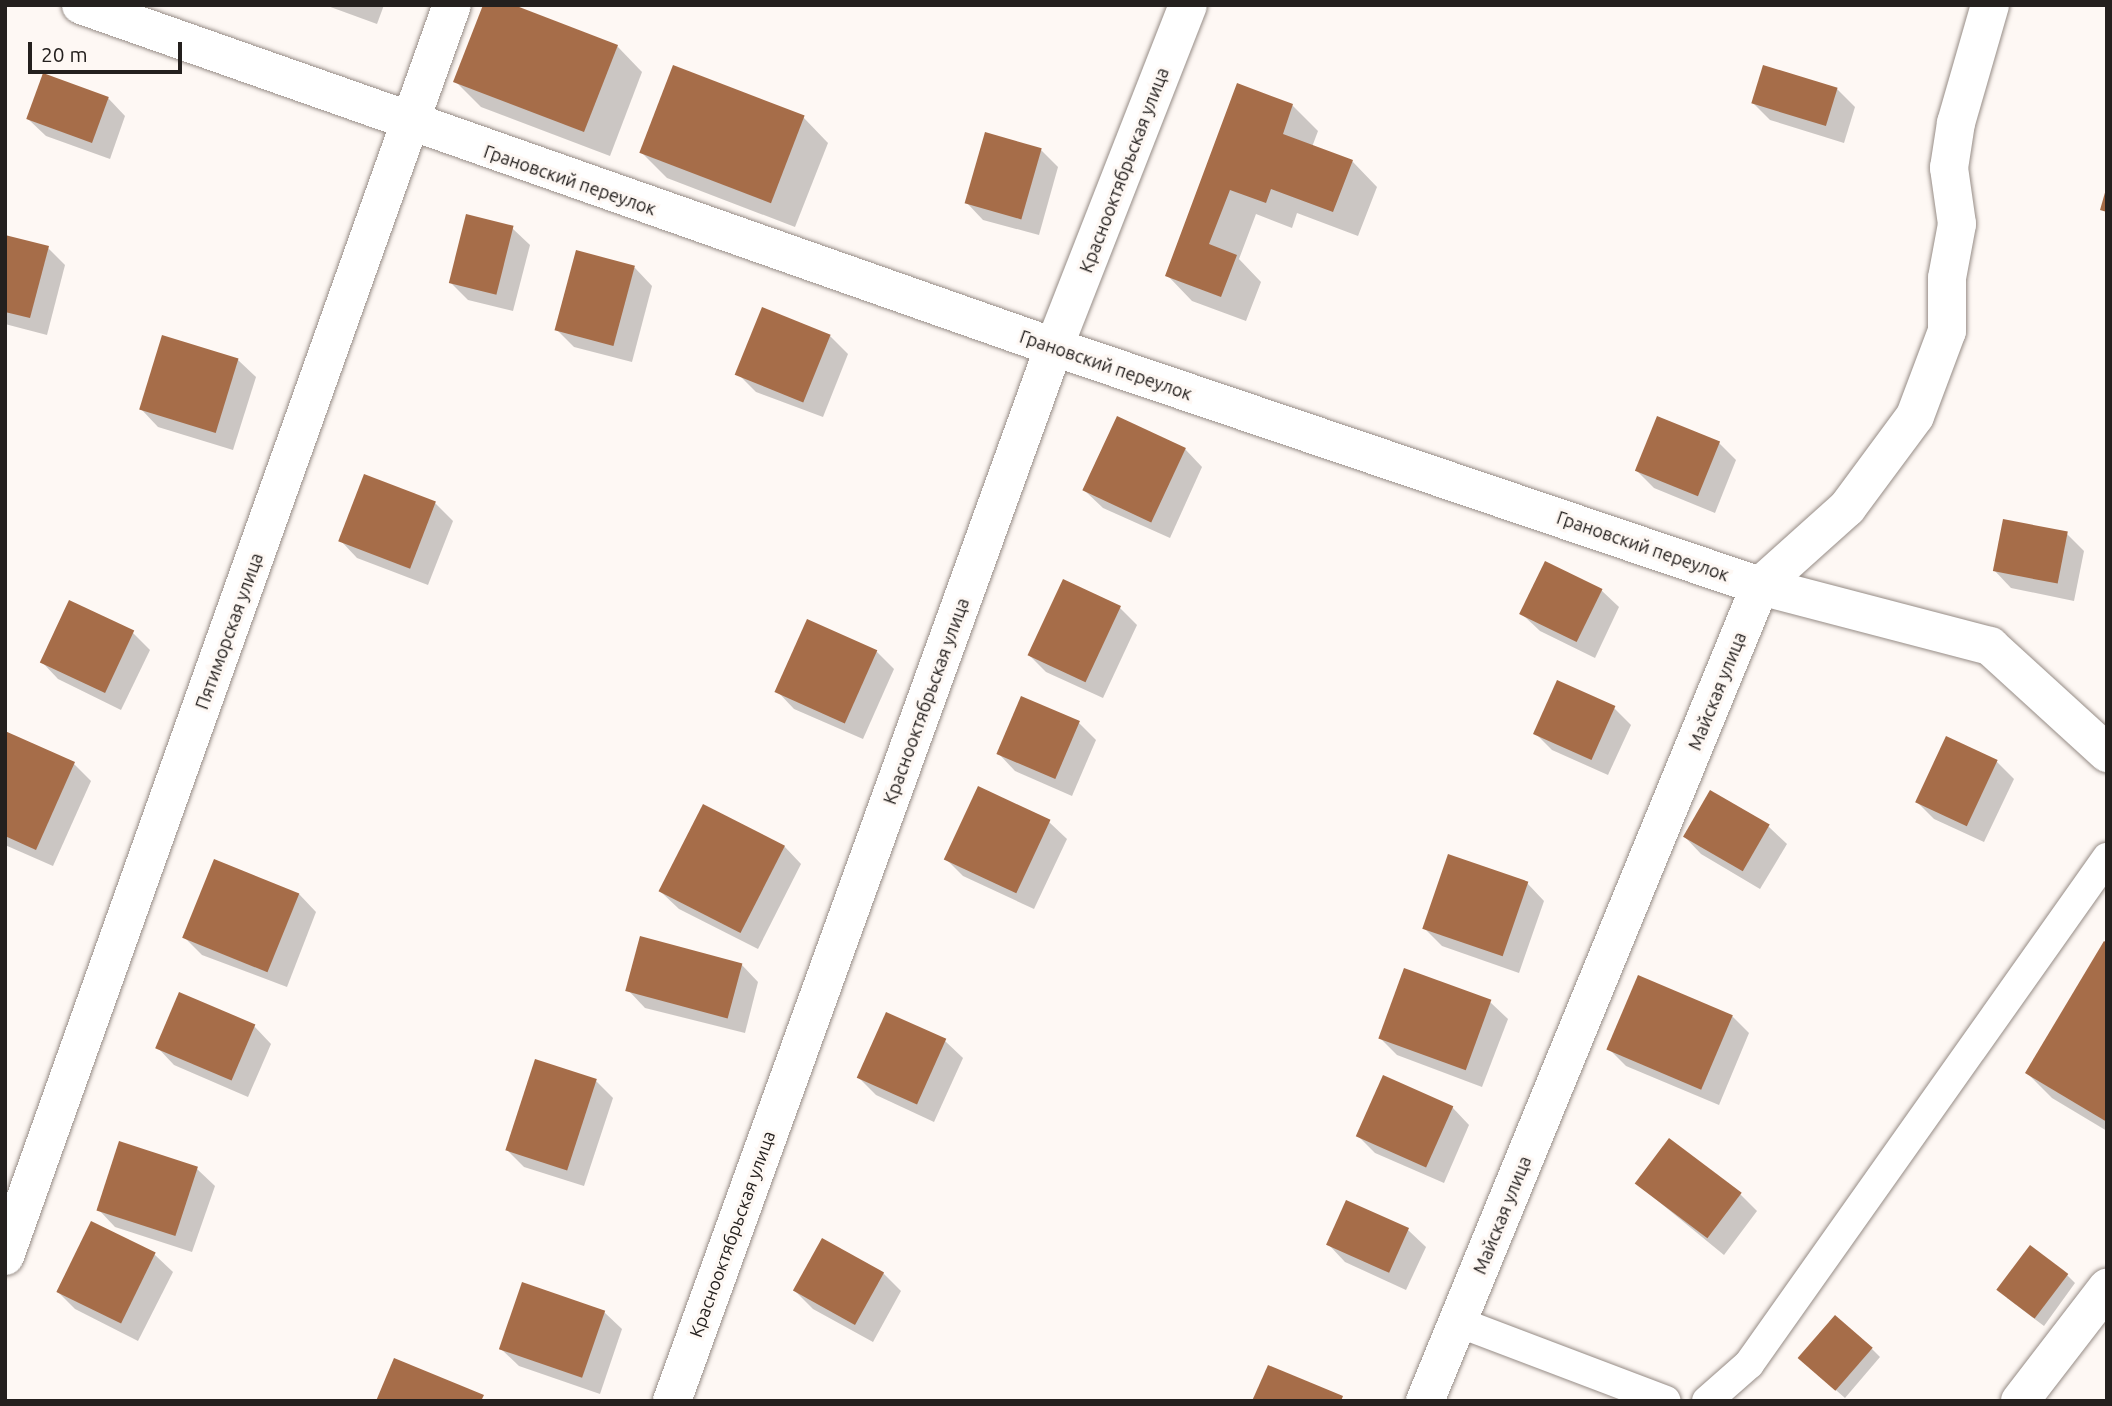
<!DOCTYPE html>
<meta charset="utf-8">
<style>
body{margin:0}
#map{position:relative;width:2112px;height:1406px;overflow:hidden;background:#fef8f4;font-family:Ubuntu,sans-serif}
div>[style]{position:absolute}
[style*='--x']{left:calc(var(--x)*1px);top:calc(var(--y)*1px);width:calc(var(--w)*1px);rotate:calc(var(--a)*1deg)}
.shadow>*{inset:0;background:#0003}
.building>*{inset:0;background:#a66d49;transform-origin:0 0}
.roads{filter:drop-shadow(0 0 2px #968c86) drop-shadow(0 0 2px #968c86)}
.service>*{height:30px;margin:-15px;padding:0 15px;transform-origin:15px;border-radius:15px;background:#fff}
.minor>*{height:38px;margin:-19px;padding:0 19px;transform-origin:19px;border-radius:19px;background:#fff}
span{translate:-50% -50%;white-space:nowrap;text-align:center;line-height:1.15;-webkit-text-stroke:6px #fef8f4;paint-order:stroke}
.street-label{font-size:18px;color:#24201e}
.frame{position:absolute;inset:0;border:7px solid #24201e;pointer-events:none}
.scale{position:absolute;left:28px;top:42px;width:154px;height:32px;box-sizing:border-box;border:4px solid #24201e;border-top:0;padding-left:9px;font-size:21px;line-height:24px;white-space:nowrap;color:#24201e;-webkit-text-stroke:5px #fef8f4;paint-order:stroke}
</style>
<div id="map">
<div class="shadow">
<i style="clip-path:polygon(325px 5px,384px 5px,377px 24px)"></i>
<i style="clip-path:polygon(617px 46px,642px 72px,610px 156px,481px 107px,455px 81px)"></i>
<i style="clip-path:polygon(1837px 89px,1855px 107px,1844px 143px,1770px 120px,1752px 102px)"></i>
<i style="clip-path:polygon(108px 98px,125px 116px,110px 159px,46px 136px,28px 119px)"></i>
<i style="clip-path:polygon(1292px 105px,1318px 131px,1312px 147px,1352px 161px,1377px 187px,1358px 236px,1297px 213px,1292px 228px,1256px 214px,1239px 259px,1261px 282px,1246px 321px,1192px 301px,1167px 275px)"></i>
<i style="clip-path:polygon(803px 117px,828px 143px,795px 227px,667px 178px,642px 153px)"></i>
<i style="clip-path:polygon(1041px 150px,1058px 167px,1039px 235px,983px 220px,966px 202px)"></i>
<i style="clip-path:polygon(512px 228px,530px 245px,513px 311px,468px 300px,450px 282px)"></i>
<i style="clip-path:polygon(5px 237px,48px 248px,65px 265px,47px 335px,5px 324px)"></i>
<i style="clip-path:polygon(577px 252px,635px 268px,652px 286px,632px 362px,574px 347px,557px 330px)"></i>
<i style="clip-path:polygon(830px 336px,848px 354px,823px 417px,756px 392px,738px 374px)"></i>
<i style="clip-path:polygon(238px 360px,256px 377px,233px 450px,158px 427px,141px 409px)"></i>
<i style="clip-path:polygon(1719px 443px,1736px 460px,1715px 513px,1654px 488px,1637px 471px)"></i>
<i style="clip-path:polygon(1185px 449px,1202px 467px,1170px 538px,1103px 508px,1085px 491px)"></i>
<i style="clip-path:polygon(435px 503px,453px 521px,428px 585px,357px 558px,340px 540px)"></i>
<i style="clip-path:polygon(2067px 534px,2084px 551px,2074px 601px,2011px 588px,1994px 570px)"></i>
<i style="clip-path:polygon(1601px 590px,1619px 607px,1595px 658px,1540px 631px,1522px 614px)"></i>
<i style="clip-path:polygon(1120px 608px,1137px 625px,1103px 698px,1046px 672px,1029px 655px)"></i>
<i style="clip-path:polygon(133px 633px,150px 650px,121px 710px,58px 679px,41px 661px)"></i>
<i style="clip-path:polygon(876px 651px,894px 669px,863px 739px,794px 709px,777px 691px)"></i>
<i style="clip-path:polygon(1614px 708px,1631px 725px,1608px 775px,1552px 750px,1534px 732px)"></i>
<i style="clip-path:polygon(1079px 723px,1096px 740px,1072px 796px,1015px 771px,998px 753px)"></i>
<i style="clip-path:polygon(5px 733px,74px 764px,91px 781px,53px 866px,5px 845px)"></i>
<i style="clip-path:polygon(1996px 761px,2014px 779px,1984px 842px,1934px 819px,1917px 802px)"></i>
<i style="clip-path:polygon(1710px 792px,1769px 827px,1787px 844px,1760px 889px,1701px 854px,1684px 836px)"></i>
<i style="clip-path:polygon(1049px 822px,1067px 839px,1034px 909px,963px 876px,945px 858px)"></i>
<i style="clip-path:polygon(784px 846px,801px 864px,758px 949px,679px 909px,661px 892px)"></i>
<i style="clip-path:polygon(1527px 883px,1544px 901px,1519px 973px,1442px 946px,1425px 929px)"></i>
<i style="clip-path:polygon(299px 894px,316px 912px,287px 987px,202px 955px,184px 937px)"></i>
<i style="clip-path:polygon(2107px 945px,2107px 1131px,2052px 1098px,2027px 1073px)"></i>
<i style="clip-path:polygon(741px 964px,758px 982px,745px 1033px,645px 1008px,628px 990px)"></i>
<i style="clip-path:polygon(1405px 970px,1490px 1002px,1508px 1019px,1482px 1087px,1397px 1055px,1380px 1038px)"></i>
<i style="clip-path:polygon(887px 1014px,945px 1041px,963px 1058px,934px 1122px,876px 1095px,858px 1077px)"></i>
<i style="clip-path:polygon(1732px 1016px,1749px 1033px,1719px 1105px,1626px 1066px,1608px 1048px)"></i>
<i style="clip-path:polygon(254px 1026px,271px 1044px,248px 1097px,174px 1065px,157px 1047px)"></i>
<i style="clip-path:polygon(596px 1081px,613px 1098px,584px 1186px,524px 1167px,507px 1150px)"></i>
<i style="clip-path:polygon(1452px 1107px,1469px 1125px,1444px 1183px,1375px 1153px,1358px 1136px)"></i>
<i style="clip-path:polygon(197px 1169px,215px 1186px,192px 1252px,115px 1227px,98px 1209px)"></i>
<i style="clip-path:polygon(1636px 1183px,1740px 1194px,1757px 1211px,1724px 1255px)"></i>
<i style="clip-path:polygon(1347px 1203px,1408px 1230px,1426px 1247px,1406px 1290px,1345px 1262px,1328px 1244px)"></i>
<i style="clip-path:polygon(92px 1223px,155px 1255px,173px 1272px,138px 1341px,75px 1309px,57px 1291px)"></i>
<i style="clip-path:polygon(823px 1240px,883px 1273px,901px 1291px,873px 1342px,813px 1309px,795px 1291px)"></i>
<i style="clip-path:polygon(2067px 1275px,2075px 1283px,2044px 1326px,2007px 1298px)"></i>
<i style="clip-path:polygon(523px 1284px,604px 1312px,622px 1329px,600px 1394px,519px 1366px,501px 1349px)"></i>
<i style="clip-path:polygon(1872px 1349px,1880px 1357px,1845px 1398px,1806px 1364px)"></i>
</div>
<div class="building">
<i style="clip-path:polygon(483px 5px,514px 5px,618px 45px,584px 132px,453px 82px)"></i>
<i style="left:673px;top:65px;width:141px;height:94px;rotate:21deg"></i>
<i style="left:1763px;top:65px;width:78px;height:40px;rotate:17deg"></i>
<i style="left:43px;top:73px;width:70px;height:49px;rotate:20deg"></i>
<i style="clip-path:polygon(1237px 83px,1293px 104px,1283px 134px,1353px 160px,1333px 212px,1271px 189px,1266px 203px,1230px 190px,1209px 244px,1237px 255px,1221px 297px,1165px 276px)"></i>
<i style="left:985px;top:132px;width:59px;height:74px;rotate:16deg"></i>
<i style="clip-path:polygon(2106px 189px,2107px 189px,2107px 212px,2100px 210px)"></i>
<i style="left:466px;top:214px;width:49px;height:71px;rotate:14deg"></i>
<i style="clip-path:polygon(5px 235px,49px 246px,30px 318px,5px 312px)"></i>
<i style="left:576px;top:250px;width:61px;height:83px;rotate:15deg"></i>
<i style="left:762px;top:307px;width:74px;height:73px;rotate:22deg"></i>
<i style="left:162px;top:335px;width:80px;height:78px;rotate:17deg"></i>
<i style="left:1117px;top:416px;width:76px;height:82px;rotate:25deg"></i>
<i style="left:1657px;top:416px;width:68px;height:59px;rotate:22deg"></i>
<i style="left:364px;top:474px;width:77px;height:72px;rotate:21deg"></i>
<i style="left:2003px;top:519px;width:66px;height:53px;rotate:11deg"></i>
<i style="left:1545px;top:561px;width:64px;height:59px;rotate:26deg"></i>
<i style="left:1063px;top:579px;width:64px;height:84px;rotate:25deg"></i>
<i style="left:69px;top:600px;width:72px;height:69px;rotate:25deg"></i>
<i style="left:807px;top:619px;width:77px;height:80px;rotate:24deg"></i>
<i style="left:1557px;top:680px;width:64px;height:59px;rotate:24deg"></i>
<i style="left:1021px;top:696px;width:64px;height:63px;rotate:23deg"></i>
<i style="clip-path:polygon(5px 731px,75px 762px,36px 850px,5px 836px)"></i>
<i style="left:1946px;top:736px;width:57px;height:73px;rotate:25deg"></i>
<i style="left:978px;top:786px;width:80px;height:81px;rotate:25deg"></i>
<i style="left:1710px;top:790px;width:69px;height:54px;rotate:30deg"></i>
<i style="left:703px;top:804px;width:92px;height:98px;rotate:27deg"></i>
<i style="left:1448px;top:854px;width:85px;height:79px;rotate:19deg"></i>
<i style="left:214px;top:859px;width:92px;height:85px;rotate:22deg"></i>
<i style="left:640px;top:936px;width:106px;height:57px;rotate:15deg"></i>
<i style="clip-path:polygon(2104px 941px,2107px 943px,2107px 1122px,2025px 1073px)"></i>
<i style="left:1404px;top:968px;width:93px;height:75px;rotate:20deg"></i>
<i style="left:1638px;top:975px;width:103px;height:81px;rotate:23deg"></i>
<i style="left:179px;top:992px;width:83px;height:61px;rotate:23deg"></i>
<i style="left:886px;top:1012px;width:66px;height:72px;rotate:24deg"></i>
<i style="left:535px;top:1059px;width:65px;height:96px;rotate:18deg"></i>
<i style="left:1383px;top:1075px;width:77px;height:67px;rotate:24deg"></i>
<i style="left:1669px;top:1138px;width:91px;height:57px;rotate:37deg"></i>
<i style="left:119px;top:1141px;width:83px;height:73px;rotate:18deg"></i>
<i style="left:1346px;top:1200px;width:69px;height:49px;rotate:24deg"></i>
<i style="left:91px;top:1221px;width:72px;height:79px;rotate:26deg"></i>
<i style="left:822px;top:1238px;width:71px;height:60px;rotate:29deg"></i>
<i style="left:2030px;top:1245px;width:48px;height:56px;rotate:37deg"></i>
<i style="left:522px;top:1282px;width:88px;height:71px;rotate:19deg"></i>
<i style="left:1835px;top:1315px;width:50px;height:57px;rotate:41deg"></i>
<i style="clip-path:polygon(394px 1358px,484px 1395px,481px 1401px,376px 1401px)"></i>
<i style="clip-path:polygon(1268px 1365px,1343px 1396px,1341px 1401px,1252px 1401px)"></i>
</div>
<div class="roads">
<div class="service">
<i style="--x:1458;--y:1322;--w:222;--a:20.8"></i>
<i style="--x:1707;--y:1401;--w:56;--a:-41.4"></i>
<i style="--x:1749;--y:1364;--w:620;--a:-54.72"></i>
</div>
<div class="minor">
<i style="--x:81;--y:5;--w:1031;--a:19.37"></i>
<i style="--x:1054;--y:347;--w:745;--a:18.7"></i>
<i style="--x:1760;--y:586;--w:238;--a:14.6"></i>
<i style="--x:1990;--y:646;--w:159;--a:42.4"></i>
<i style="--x:5;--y:1256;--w:1328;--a:-70.34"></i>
<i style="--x:672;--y:1401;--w:1121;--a:-70.08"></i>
<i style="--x:1054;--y:347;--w:367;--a:-68.6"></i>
<i style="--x:1425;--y:1401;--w:881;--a:-67.66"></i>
<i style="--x:1760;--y:586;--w:117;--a:-41.9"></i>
<i style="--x:1847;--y:508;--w:114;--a:-53.5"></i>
<i style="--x:1915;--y:416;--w:91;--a:-69.4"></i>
<i style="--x:1947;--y:331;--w:53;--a:-90"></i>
<i style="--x:1947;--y:278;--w:55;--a:-79.5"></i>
<i style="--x:1957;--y:224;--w:57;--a:-98.1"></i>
<i style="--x:1949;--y:168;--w:46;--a:-81.2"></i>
<i style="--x:1956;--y:123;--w:123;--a:-73.9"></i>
<i style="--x:2020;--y:1401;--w:143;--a:-52.4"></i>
</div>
</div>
<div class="street-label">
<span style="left:1124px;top:170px;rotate:-69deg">Краснооктябрьская улица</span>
<span style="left:570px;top:180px;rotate:19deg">Грановский переулок</span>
<span style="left:1106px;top:365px;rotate:19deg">Грановский переулок</span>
<span style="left:1643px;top:546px;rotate:19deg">Грановский переулок</span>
<span style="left:229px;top:631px;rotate:-70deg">Пятиморская улица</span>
<span style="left:1717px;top:691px;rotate:-68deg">Майская улица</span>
<span style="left:926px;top:701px;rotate:-70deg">Краснооктябрьская улица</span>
<span style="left:1502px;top:1215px;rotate:-68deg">Майская улица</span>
<span style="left:732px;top:1234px;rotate:-70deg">Краснооктябрьская улица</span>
</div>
<div class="frame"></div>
<div class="scale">20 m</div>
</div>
